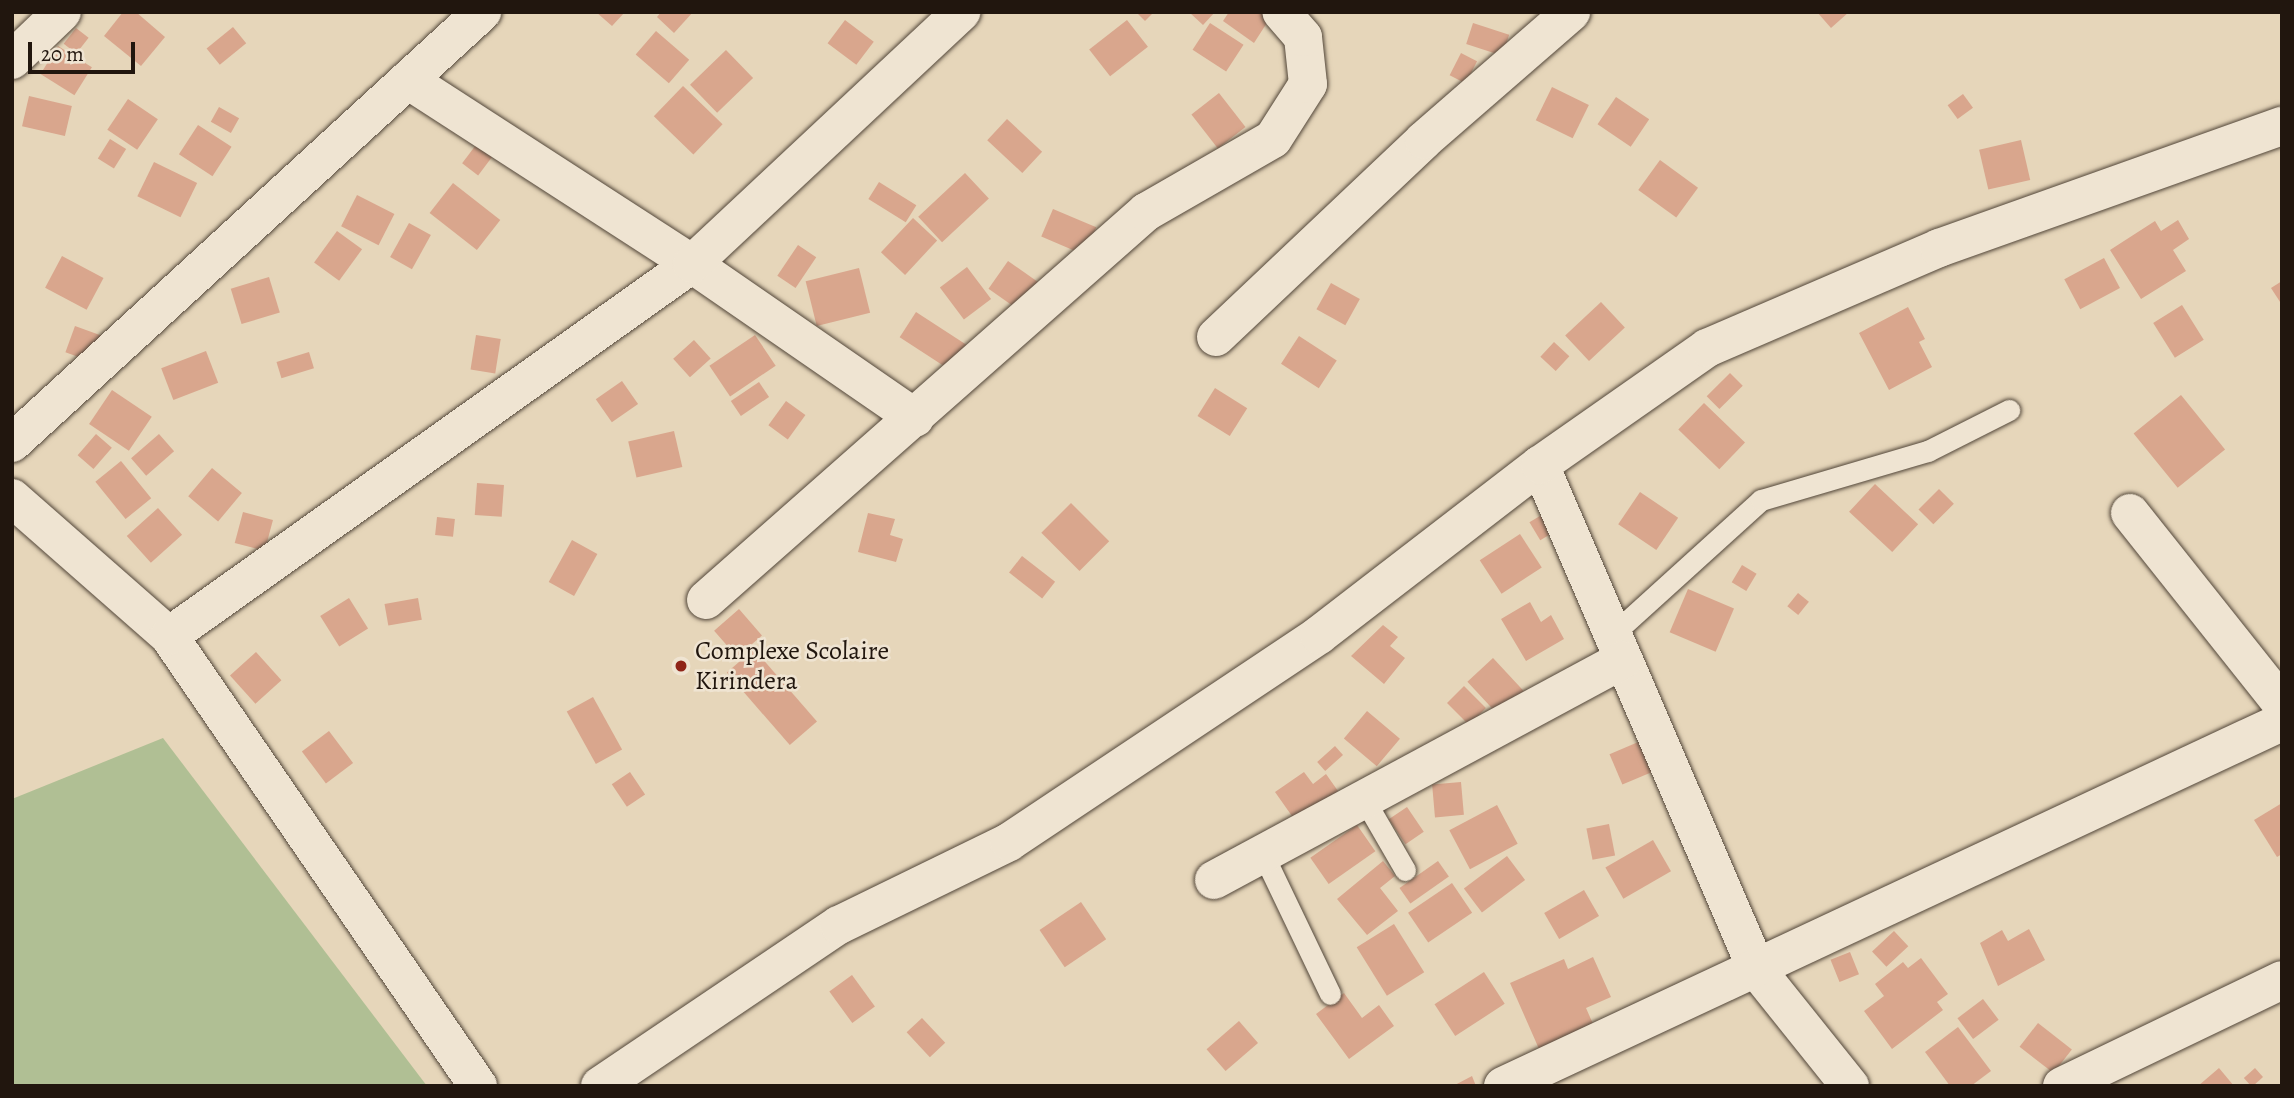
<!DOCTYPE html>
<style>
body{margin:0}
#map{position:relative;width:2294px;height:1098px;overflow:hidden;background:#e6d6ba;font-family:Alegreya,serif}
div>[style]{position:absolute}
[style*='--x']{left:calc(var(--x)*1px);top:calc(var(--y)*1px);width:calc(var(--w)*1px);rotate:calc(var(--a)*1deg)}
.green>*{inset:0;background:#b0bf94}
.building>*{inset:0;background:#d9a68d;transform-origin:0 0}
.roads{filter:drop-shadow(0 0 2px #524639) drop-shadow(0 0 2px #524639)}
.service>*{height:21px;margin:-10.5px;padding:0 10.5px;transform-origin:10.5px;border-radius:10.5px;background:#efe4d2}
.minor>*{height:38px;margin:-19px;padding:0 19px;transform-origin:19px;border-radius:19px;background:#efe4d2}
.dots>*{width:19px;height:19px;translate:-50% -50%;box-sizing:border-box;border:4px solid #efe4d2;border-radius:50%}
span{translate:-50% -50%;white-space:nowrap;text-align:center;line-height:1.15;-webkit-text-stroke:5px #efe4d2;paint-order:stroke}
.poi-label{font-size:26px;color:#21160e}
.left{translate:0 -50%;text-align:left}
.frame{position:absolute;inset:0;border:14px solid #21160e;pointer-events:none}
.scale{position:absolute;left:28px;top:42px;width:107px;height:32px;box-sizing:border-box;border:4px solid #21160e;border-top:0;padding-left:9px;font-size:21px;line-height:24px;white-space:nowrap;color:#21160e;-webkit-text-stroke:5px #efe4d2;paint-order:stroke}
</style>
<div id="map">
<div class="green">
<i style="clip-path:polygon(163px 738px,427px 1086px,12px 1086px,12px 799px)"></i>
</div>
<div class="building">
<i style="clip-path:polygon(123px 12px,136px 12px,165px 37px,141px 66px,104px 36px)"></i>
<i style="clip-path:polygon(596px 12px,625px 12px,612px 26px)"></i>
<i style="clip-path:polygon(661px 12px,693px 12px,674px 33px,657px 17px)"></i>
<i style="clip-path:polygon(1136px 12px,1154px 12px,1145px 21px)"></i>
<i style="clip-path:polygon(1189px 12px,1215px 12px,1203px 25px)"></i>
<i style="clip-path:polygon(1229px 12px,1274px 12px,1254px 43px,1223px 21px)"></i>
<i style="clip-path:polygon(1817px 12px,1849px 12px,1831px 28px)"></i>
<i style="left:845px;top:20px;width:36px;height:29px;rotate:37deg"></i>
<i style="left:1127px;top:20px;width:34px;height:48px;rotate:52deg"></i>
<i style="left:1210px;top:23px;width:40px;height:32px;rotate:33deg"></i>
<i style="left:1473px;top:23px;width:38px;height:22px;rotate:18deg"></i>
<i style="left:233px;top:27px;width:21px;height:34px;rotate:51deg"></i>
<i style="left:76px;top:28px;width:16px;height:20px;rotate:38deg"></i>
<i style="left:656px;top:31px;width:44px;height:31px;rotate:41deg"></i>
<i style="left:58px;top:46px;width:40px;height:33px;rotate:32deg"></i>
<i style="left:726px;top:50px;width:39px;height:50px;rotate:46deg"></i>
<i style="left:1461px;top:53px;width:18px;height:25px;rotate:27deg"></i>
<i style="left:683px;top:86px;width:55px;height:42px;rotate:44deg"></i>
<i style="left:1552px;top:87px;width:41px;height:37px;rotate:26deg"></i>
<i style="left:1219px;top:93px;width:43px;height:35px;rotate:52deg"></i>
<i style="left:1963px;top:94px;width:17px;height:19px;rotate:54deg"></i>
<i style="left:29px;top:96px;width:44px;height:31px;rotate:13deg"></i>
<i style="left:1616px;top:97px;width:40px;height:33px;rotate:34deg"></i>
<i style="left:128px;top:99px;width:36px;height:37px;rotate:34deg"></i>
<i style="left:219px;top:107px;width:23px;height:17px;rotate:29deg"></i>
<i style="left:1007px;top:119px;width:48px;height:29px;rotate:43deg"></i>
<i style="left:198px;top:125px;width:40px;height:35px;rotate:33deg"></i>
<i style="left:482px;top:137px;width:20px;height:33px;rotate:37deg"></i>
<i style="left:110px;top:139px;width:19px;height:23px;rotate:32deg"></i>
<i style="left:2021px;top:140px;width:41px;height:43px;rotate:77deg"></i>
<i style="left:1660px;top:160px;width:47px;height:37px;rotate:36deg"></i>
<i style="left:154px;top:162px;width:48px;height:38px;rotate:26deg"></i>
<i style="left:965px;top:173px;width:35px;height:64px;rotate:47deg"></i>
<i style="left:879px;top:182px;width:44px;height:20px;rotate:32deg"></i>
<i style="left:453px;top:183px;width:60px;height:38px;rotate:38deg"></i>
<i style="left:357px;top:195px;width:42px;height:35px;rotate:27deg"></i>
<i style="left:1053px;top:209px;width:47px;height:30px;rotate:23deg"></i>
<i style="left:913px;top:218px;width:33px;height:47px;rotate:43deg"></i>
<i style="clip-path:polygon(2178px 220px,2189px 239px,2173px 250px,2186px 271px,2141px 299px,2110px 250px,2155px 221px,2161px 231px)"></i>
<i style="left:409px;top:223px;width:25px;height:39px;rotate:29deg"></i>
<i style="left:337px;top:231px;width:31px;height:39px;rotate:36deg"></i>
<i style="left:798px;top:245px;width:22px;height:37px;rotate:34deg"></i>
<i style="left:62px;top:256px;width:47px;height:36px;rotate:28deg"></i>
<i style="left:2104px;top:258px;width:34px;height:45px;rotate:62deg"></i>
<i style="left:1008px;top:261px;width:44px;height:34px;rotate:35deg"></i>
<i style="left:967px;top:267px;width:40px;height:34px;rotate:53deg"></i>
<i style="left:859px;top:268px;width:46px;height:55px;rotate:76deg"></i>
<i style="left:269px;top:277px;width:37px;height:40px;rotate:73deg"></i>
<i style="clip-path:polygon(2282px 281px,2282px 305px,2271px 288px)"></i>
<i style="left:1331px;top:283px;width:33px;height:30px;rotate:29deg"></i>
<i style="left:1601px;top:302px;width:35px;height:49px;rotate:47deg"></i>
<i style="left:2182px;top:305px;width:41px;height:34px;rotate:58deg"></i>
<i style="clip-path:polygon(1908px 307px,1925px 339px,1919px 342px,1932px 367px,1889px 390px,1859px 333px)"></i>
<i style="left:916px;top:312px;width:61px;height:30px;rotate:33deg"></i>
<i style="left:75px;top:326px;width:30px;height:28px;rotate:20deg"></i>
<i style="left:476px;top:335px;width:25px;height:35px;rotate:9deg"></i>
<i style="left:755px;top:335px;width:37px;height:55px;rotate:56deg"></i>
<i style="left:1299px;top:336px;width:45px;height:33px;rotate:33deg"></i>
<i style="left:694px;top:340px;width:25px;height:28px;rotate:48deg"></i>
<i style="left:1554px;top:342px;width:21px;height:20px;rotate:43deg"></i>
<i style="left:206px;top:351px;width:34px;height:48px;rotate:69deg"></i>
<i style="left:309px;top:352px;width:17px;height:34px;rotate:73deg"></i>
<i style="left:1730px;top:373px;width:18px;height:33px;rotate:45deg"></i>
<i style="left:622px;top:381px;width:28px;height:32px;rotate:55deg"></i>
<i style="left:759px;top:382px;width:18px;height:34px;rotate:56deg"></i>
<i style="left:1215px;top:388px;width:38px;height:33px;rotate:32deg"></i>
<i style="left:112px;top:390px;width:48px;height:41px;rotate:34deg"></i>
<i style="left:2181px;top:395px;width:70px;height:61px;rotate:51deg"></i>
<i style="left:786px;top:401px;width:24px;height:30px;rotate:36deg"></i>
<i style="left:1704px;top:403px;width:57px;height:37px;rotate:44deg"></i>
<i style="left:674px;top:431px;width:37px;height:47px;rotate:77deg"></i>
<i style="left:96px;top:434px;width:21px;height:28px;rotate:41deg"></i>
<i style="left:159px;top:434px;width:23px;height:37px;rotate:49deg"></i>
<i style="left:121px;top:461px;width:48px;height:33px;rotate:51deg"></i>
<i style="left:212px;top:468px;width:39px;height:37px;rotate:40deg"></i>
<i style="left:477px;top:483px;width:27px;height:32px;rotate:4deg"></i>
<i style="left:1875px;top:484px;width:59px;height:38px;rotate:43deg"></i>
<i style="left:1939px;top:489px;width:21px;height:29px;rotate:45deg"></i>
<i style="left:1640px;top:492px;width:46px;height:39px;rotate:34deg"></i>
<i style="left:1071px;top:503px;width:54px;height:42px;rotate:45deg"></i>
<i style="left:158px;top:508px;width:36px;height:42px;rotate:48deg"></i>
<i style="left:1550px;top:510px;width:21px;height:24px;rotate:59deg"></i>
<i style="left:243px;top:512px;width:31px;height:32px;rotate:15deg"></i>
<i style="clip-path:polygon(868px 513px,895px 519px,890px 535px,903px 539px,896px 562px,858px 552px)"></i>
<i style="left:437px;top:517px;width:18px;height:18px;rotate:6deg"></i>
<i style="left:1520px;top:534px;width:40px;height:48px;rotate:57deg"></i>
<i style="left:572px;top:540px;width:29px;height:48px;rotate:29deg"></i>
<i style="left:1022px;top:556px;width:42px;height:21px;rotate:38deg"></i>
<i style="left:1742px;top:565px;width:17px;height:20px;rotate:31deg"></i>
<i style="left:1688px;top:589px;width:50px;height:47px;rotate:23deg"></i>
<i style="left:1798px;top:593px;width:14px;height:17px;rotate:39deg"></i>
<i style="left:349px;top:598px;width:36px;height:34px;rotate:58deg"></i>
<i style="left:418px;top:598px;width:22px;height:34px;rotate:80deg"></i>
<i style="clip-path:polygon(1530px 602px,1541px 622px,1551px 615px,1564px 639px,1526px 661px,1501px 619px)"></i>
<i style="left:739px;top:609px;width:35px;height:33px;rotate:49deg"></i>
<i style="clip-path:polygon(1383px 625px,1398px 637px,1390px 646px,1405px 658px,1384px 684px,1351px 656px)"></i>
<i style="left:754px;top:649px;width:96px;height:36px;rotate:49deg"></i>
<i style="left:256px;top:652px;width:38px;height:35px;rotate:48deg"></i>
<i style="left:1493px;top:658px;width:45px;height:35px;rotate:47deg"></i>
<i style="left:1464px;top:686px;width:31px;height:24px;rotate:45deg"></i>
<i style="left:593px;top:697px;width:60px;height:30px;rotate:61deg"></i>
<i style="left:1367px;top:711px;width:43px;height:36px;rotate:40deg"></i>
<i style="left:329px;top:731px;width:40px;height:34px;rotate:53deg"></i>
<i style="left:1650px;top:737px;width:33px;height:44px;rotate:67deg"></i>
<i style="left:1335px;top:746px;width:12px;height:24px;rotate:48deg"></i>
<i style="left:630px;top:772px;width:27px;height:22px;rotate:56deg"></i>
<i style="clip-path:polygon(1304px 772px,1313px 784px,1326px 774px,1338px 791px,1299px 826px,1275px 792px)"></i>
<i style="left:1461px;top:782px;width:33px;height:29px;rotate:85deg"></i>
<i style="clip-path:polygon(2282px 803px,2282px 854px,2277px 857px,2254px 820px)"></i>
<i style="left:1497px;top:805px;width:44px;height:54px;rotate:62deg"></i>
<i style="left:1407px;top:807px;width:30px;height:22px;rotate:56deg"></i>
<i style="left:1609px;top:824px;width:32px;height:23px;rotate:79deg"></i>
<i style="left:1357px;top:825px;width:32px;height:57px;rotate:55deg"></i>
<i style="left:1653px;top:840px;width:36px;height:55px;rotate:60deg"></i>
<i style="left:1507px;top:856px;width:30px;height:54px;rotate:53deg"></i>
<i style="clip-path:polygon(1383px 861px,1395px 876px,1380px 888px,1398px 911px,1367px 935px,1337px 899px)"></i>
<i style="left:1438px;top:861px;width:19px;height:47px;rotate:55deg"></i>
<i style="left:1452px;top:883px;width:36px;height:53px;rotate:56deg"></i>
<i style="left:1584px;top:890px;width:30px;height:46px;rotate:60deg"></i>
<i style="left:1081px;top:902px;width:45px;height:50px;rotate:56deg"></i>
<i style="left:1394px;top:924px;width:57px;height:44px;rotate:58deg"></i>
<i style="clip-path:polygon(2029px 929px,2045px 960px,1998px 986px,1980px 943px,2002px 930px,2008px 941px)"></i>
<i style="left:1894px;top:931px;width:21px;height:30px;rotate:47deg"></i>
<i style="left:1850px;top:952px;width:24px;height:21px;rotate:68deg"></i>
<i style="clip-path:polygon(1593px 957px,1611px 997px,1586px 1008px,1597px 1033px,1543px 1058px,1510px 983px,1564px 959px,1568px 969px)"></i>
<i style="clip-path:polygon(1921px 958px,1948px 994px,1937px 1002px,1943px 1010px,1892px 1049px,1864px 1011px,1884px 996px,1875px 984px,1903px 962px,1908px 968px)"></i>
<i style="left:1484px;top:972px;width:38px;height:59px;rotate:57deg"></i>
<i style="left:852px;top:975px;width:39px;height:28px;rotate:54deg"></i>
<i style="clip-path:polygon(1344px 993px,1362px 1018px,1379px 1005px,1394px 1026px,1349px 1059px,1316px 1014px)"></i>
<i style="left:1983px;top:999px;width:26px;height:32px;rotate:53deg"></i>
<i style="left:922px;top:1018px;width:34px;height:21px;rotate:47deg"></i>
<i style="left:1239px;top:1021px;width:29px;height:43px;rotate:49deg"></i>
<i style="left:2038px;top:1023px;width:43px;height:30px;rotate:38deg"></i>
<i style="clip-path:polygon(1958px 1027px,1991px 1071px,1971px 1086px,1950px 1086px,1925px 1052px)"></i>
<i style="clip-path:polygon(2219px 1068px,2234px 1086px,2198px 1086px)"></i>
<i style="left:2255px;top:1068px;width:12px;height:15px;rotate:48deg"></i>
<i style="clip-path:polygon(1472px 1076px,1476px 1086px,1453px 1086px)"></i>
</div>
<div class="roads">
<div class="service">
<i style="--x:1612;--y:635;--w:201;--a:-42.2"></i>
<i style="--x:1761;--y:500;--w:174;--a:-16.4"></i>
<i style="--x:1928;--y:451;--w:91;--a:-26.8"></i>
<i style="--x:1364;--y:799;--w:82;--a:60"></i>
<i style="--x:1263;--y:854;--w:155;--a:64.4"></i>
</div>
<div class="minor">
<i style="--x:12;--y:60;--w:69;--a:-43.8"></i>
<i style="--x:408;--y:80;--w:338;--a:32.9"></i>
<i style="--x:692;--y:264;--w:271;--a:34.6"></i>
<i style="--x:1216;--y:337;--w:286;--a:-43.4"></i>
<i style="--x:1424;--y:140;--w:195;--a:-41"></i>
<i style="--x:12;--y:443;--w:638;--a:-42.52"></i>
<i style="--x:1540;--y:465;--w:550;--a:66.75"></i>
<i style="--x:1757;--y:970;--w:149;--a:51.3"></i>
<i style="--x:12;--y:498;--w:209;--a:41.3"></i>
<i style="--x:169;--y:636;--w:546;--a:55.52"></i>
<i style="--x:2130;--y:513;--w:244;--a:51.5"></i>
<i style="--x:706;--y:600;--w:587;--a:-41.41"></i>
<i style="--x:1146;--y:212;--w:146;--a:-29.9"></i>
<i style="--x:1273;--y:139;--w:65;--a:-57.5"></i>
<i style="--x:1308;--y:84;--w:47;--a:-96.1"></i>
<i style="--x:1303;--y:37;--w:33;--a:-131"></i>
<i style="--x:169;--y:636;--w:642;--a:-35.42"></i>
<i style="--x:692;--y:264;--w:369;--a:-43.1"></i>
<i style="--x:1214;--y:880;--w:464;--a:-28.3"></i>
<i style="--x:600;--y:1086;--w:288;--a:-34"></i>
<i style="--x:839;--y:925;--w:189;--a:-26"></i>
<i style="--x:1009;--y:842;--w:373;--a:-33.7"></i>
<i style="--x:1319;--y:635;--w:279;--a:-37.6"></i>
<i style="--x:1540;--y:465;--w:204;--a:-35"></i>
<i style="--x:1707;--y:348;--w:253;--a:-23.3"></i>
<i style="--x:1939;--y:248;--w:364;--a:-19.6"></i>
<i style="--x:1503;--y:1086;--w:860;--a:-25.05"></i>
<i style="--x:2062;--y:1086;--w:244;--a:-25.7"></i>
</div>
</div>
<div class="dots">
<i style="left:681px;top:666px;background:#8f2418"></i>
</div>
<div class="poi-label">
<span class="left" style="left:695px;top:666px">Complexe Scolaire<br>Kirindera</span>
</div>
<div class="frame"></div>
<div class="scale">20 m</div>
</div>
